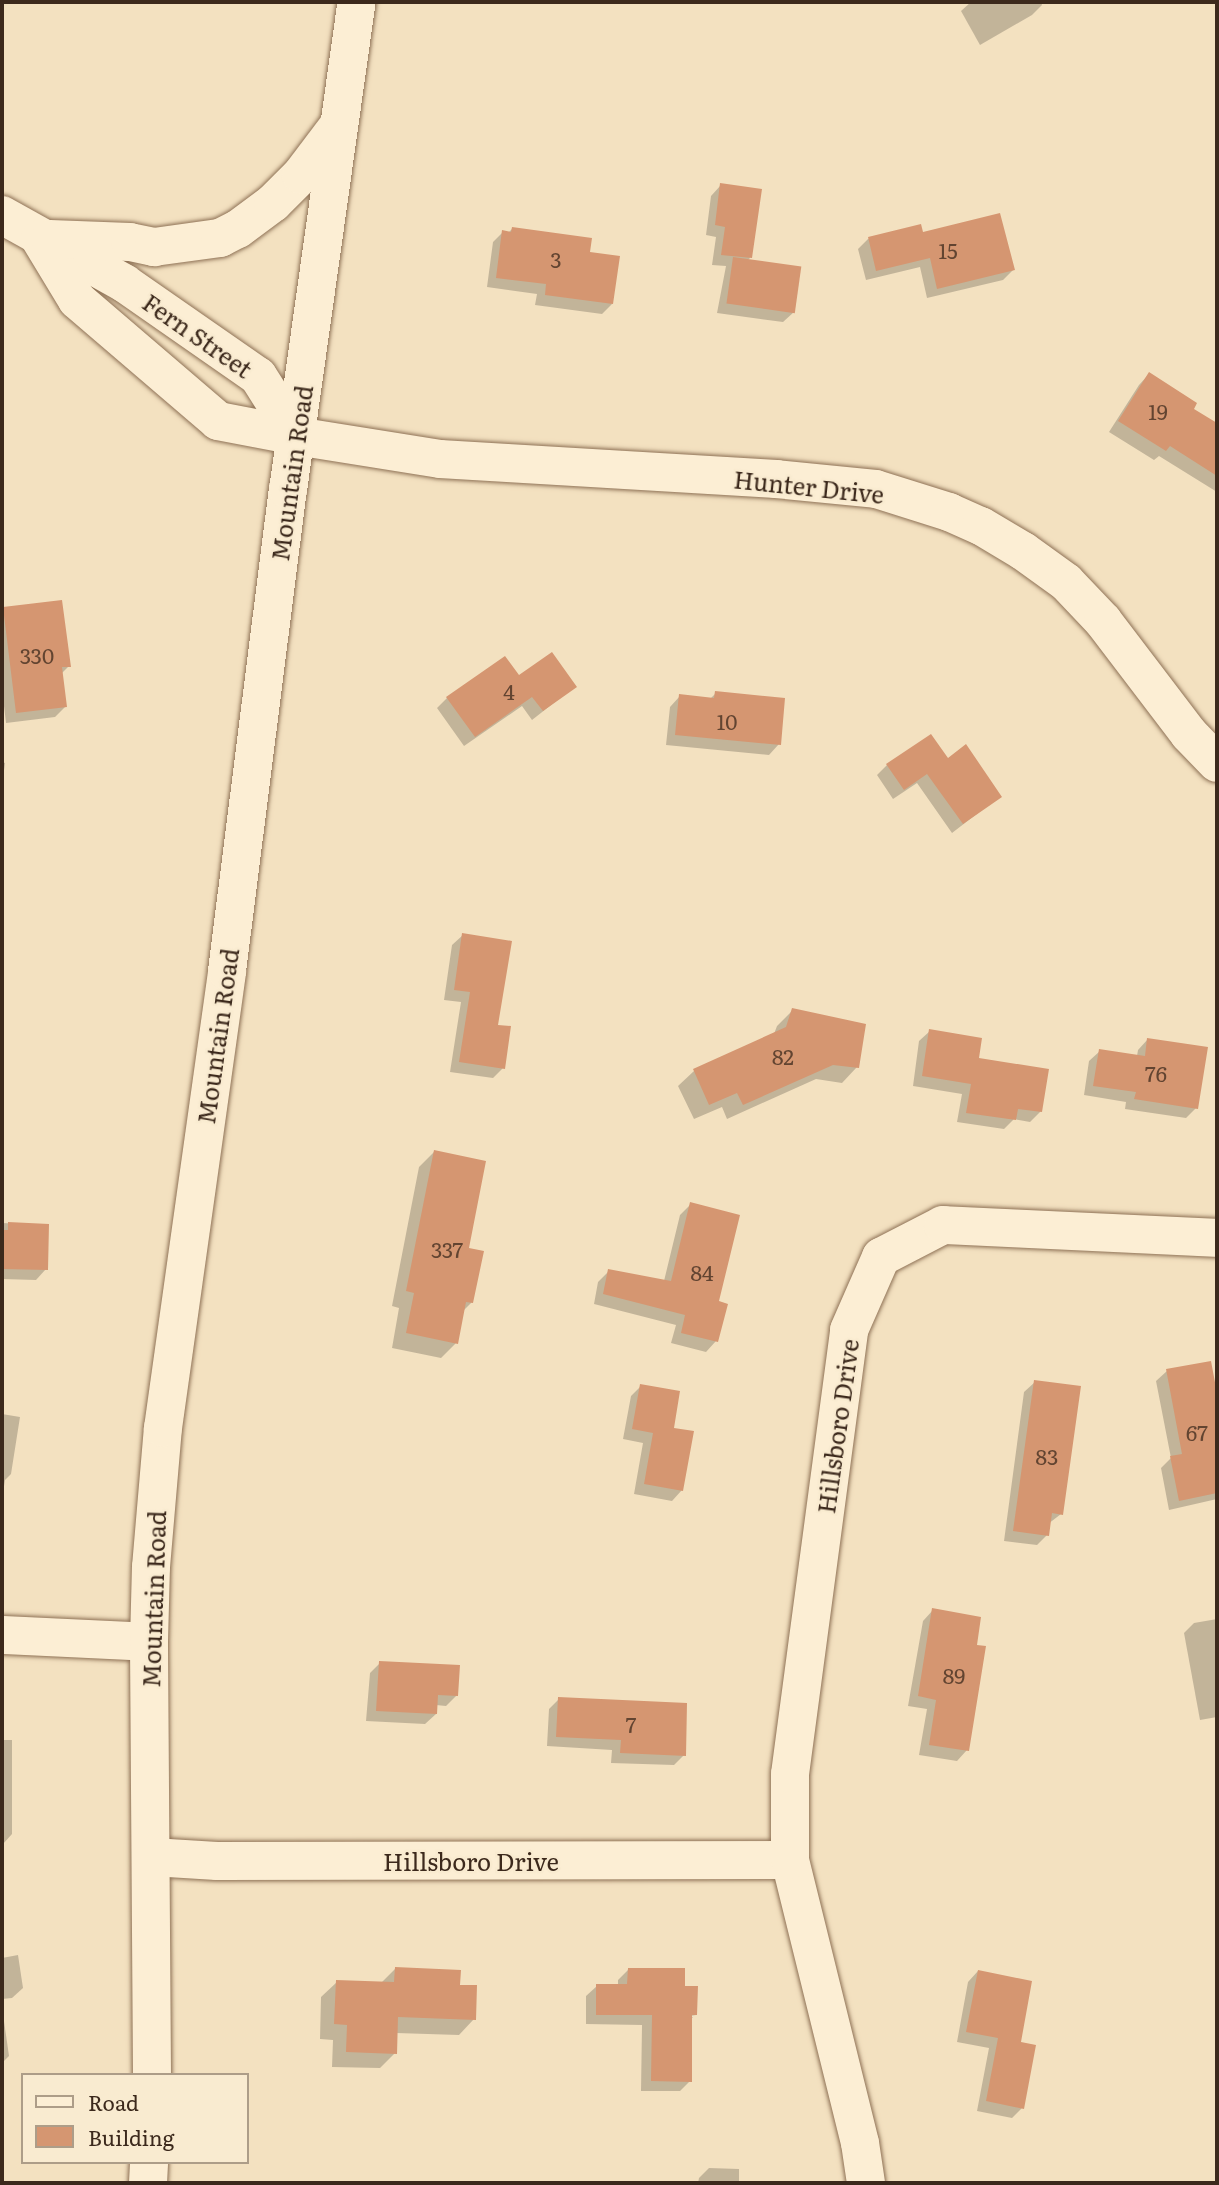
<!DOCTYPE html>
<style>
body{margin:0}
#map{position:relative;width:1219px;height:2185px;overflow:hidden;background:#f3e1c0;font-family:Literata,serif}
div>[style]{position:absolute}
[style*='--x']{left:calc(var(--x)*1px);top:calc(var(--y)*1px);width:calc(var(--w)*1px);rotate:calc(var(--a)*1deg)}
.shadow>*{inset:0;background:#0003}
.building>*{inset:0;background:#d59671;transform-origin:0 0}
.roads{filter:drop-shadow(0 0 2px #8e7155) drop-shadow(0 0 2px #8e7155)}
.street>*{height:38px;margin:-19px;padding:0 19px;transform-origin:19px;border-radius:19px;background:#fceed4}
.secondary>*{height:38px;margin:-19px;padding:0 19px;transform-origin:19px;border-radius:19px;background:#fceed4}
span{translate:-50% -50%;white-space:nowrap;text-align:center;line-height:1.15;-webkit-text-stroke:5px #f9ebd0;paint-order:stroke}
.number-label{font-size:21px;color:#624431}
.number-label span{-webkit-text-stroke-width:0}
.street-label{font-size:24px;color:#3c291c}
.frame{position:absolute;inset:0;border:4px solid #3c291c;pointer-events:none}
.legend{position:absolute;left:21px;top:2073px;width:228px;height:91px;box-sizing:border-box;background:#f9ebd0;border:2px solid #ad9d88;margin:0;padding:9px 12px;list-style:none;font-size:21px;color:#3c291c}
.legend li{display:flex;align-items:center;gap:14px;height:35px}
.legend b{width:35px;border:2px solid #ad9d88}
</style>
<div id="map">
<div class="shadow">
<i style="clip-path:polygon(971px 2px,1041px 2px,1042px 5px,1032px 15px,980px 45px,961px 11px)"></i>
<i style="clip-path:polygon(721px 185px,750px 258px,748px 260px,794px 312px,783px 322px,717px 313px,726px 266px,712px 265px,716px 237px,706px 235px,711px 196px)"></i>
<i style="clip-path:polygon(920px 226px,922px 234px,1013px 270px,1003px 280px,927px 298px,920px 267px,866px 280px,858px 249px,868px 239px)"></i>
<i style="clip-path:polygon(513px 228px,588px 253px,612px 304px,602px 314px,535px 305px,537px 294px,487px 287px,493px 242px,503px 232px,508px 233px)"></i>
<i style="clip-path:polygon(1149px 374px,1191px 409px,1217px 425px,1217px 492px,1159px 456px,1154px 460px,1109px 432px,1139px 385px)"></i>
<i style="clip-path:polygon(3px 609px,69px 666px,61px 674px,65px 707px,55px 717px,6px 723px,2px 689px)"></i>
<i style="clip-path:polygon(518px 678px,574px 687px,532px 720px,522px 706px,464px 746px,437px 708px,447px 698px)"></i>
<i style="clip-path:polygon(716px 693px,779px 744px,769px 755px,666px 745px,670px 707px,680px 696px,710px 699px)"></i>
<i style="clip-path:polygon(947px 760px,1000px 796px,952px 833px,917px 783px,893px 799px,877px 775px,887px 765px)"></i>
<i style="clip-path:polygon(2px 762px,5px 763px,2px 786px)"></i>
<i style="clip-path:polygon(463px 935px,496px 1026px,503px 1068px,493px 1078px,450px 1072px,461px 1002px,444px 1000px,452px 945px)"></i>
<i style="clip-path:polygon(793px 1010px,857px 1067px,842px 1083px,816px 1079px,727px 1119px,722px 1107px,694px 1119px,678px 1086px,694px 1071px,774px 1034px,777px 1026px)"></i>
<i style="clip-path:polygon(930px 1031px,977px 1059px,1041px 1111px,1030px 1122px,1014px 1119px,1004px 1129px,957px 1122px,962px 1094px,913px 1086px,919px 1041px)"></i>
<i style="clip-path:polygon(1148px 1039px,1196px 1108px,1186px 1118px,1125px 1109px,1126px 1102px,1084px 1095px,1089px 1061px,1100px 1051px,1137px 1056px,1138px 1050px)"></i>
<i style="clip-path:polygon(434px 1152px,467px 1250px,472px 1302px,463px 1311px,456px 1343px,441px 1358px,392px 1348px,399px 1308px,392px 1306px,419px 1167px)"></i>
<i style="clip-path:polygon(691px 1204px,717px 1303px,716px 1341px,706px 1352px,671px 1343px,676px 1325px,594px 1304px,598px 1282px,609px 1271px,664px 1281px,680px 1215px)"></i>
<i style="clip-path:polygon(2px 1223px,48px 1225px,46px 1269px,36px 1280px,2px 1279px)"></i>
<i style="clip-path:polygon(1210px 1363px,1217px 1402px,1217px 1499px,1169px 1510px,1161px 1468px,1171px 1458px,1156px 1381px,1167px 1371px)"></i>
<i style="clip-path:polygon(1035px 1382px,1061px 1514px,1048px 1524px,1047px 1535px,1037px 1545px,1004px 1541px,1024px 1392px)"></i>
<i style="clip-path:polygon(641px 1386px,672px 1429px,682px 1490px,672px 1501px,634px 1494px,643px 1443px,623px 1439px,631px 1396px)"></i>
<i style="clip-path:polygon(2px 1414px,20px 1417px,11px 1474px,5px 1480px,2px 1499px)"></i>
<i style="clip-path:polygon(933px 1610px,967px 1750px,957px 1761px,919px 1755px,927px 1709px,908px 1706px,923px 1621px)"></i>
<i style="clip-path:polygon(1217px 1619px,1217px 1717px,1200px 1720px,1184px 1633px,1194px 1623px)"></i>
<i style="clip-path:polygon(380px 1663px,457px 1695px,446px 1706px,436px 1705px,436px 1714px,425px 1724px,366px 1721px,370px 1673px)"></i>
<i style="clip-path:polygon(559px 1699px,684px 1755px,674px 1765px,611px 1763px,612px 1750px,547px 1746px,549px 1709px)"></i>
<i style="clip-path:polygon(2px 1740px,12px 1740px,12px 1834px,3px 1844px,2px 1855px)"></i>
<i style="clip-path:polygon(18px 1955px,23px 1988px,12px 1998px,2px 1999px,2px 1958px)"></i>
<i style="clip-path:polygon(395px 1969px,459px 1986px,474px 2019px,459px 2035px,396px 2033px,395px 2053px,380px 2068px,332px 2067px,333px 2040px,320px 2039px,321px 1997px,337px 1982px,381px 1983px)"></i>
<i style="clip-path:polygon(628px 1970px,683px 1988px,696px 2015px,683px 2017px,693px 2017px,690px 2020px,690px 2081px,680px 2091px,641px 2091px,642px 2025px,586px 2024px,586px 1996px,597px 1986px,618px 1986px,618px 1980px)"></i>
<i style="clip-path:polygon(978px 1971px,1019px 2043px,1022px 2108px,1012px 2118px,977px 2111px,989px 2048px,957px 2042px,968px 1982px)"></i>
<i style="clip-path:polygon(2px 2007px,9px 2056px,2px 2063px)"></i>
<i style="clip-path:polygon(709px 2168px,739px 2169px,739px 2183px,698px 2183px,699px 2178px)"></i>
</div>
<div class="building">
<i style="clip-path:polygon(720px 183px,762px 189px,752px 258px,721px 255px,725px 227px,715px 225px)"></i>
<i style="clip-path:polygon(1000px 213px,1015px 270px,937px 289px,930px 258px,876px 271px,868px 237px,921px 224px,923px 232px)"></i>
<i style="clip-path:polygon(512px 227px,592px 238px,590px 252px,620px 256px,613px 304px,545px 295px,546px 284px,496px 278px,502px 230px,511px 232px)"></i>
<i style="left:733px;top:257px;width:69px;height:47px;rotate:8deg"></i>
<i style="clip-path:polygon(1149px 372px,1197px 403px,1194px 409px,1217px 423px,1217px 476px,1170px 446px,1166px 451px,1118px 421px)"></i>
<i style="clip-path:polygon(62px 600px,71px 667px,62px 667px,67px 707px,16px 713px,3px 607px)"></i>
<i style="clip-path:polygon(552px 652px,577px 687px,543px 711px,532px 697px,475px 737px,446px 697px,505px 656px,519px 675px)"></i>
<i style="clip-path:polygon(715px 691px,785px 698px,781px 745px,675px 735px,679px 694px,714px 698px)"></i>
<i style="clip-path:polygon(931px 734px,948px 758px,966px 744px,1002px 797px,963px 824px,927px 774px,904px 790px,886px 764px)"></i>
<i style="clip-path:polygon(462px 933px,512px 941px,498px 1025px,511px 1026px,505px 1069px,459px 1062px,470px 992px,454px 990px)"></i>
<i style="clip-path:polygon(792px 1008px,866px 1024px,859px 1068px,833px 1065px,743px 1105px,737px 1093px,709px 1105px,693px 1069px,786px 1027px)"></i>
<i style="clip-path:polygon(929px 1029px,982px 1038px,979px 1058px,1049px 1069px,1042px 1112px,1018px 1109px,1016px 1120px,966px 1113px,971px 1084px,922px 1076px)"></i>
<i style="clip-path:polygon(1147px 1038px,1208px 1047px,1198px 1109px,1134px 1099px,1136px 1092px,1093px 1086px,1099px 1049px,1145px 1056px)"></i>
<i style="clip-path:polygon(434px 1150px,486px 1161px,469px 1248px,484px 1251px,473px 1303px,466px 1302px,458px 1344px,406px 1333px,414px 1293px,406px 1291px)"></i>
<i style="clip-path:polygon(690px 1202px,740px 1215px,719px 1301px,728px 1304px,718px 1342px,681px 1333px,685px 1315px,603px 1294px,608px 1269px,671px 1281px)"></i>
<i style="clip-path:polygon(8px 1222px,49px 1224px,48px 1270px,2px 1269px,2px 1230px,8px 1230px)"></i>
<i style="clip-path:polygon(1211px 1361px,1217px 1393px,1217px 1493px,1179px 1501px,1170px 1456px,1182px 1454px,1166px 1369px)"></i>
<i style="clip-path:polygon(1034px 1380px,1081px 1386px,1063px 1515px,1052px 1513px,1049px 1536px,1013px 1531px)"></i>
<i style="clip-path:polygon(640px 1384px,680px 1391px,674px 1428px,694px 1431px,683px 1491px,644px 1484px,653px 1433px,632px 1429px)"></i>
<i style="clip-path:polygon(932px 1608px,981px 1617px,977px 1645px,986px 1646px,969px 1751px,929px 1745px,936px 1700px,918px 1696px)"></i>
<i style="clip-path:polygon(379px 1661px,460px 1665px,458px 1696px,438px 1695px,437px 1714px,376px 1711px)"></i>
<i style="clip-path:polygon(558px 1697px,687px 1703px,686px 1756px,620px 1753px,621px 1740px,556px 1737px)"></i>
<i style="clip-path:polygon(395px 1967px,461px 1970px,460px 1985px,477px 1985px,476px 2020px,398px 2017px,397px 2054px,346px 2052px,347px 2025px,334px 2024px,336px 1980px,394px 1982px)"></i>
<i style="clip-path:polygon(628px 1968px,685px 1968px,685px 1986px,698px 1986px,697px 2015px,692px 2015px,692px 2082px,651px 2081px,652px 2015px,596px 2015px,596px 1984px,627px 1984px)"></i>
<i style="clip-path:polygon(978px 1970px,1032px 1981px,1021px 2042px,1036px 2045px,1024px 2109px,986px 2101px,998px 2038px,966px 2032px)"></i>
</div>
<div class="roads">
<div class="street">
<i style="--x:296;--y:436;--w:146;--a:9.1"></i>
<i style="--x:440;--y:459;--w:337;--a:3.4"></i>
<i style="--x:776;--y:479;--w:100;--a:5.7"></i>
<i style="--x:876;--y:489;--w:77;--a:17.5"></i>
<i style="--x:949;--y:512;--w:35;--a:24"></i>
<i style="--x:981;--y:526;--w:49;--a:30.8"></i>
<i style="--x:1023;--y:551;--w:53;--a:35.8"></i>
<i style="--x:1066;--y:582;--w:54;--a:46.5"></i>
<i style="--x:1103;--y:621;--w:142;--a:52.7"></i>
<i style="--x:1189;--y:734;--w:40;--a:46"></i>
<i style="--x:2;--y:1635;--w:147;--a:2.7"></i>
<i style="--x:152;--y:1857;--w:65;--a:3.5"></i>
<i style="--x:217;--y:1861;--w:573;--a:-0.1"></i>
<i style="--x:866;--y:2183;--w:40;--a:-98.5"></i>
<i style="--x:860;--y:2143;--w:292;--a:-103.9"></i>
<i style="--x:790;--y:1860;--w:86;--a:-90"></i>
<i style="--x:790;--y:1774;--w:448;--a:-82.4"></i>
<i style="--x:849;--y:1330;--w:80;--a:-66.3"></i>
<i style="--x:881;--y:1257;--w:70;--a:-27.3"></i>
<i style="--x:943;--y:1225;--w:274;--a:2.7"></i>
</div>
<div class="secondary">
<i style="--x:2;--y:215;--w:140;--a:29.1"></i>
<i style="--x:124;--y:283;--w:163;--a:34.8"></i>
<i style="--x:258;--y:376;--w:71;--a:57.7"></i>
<i style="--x:40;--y:239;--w:71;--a:58.8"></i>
<i style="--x:77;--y:300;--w:186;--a:40.6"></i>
<i style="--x:218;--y:421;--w:79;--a:10.9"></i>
<i style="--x:50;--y:239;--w:80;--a:2.1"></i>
<i style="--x:130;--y:242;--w:25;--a:12"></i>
<i style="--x:154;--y:247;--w:67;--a:-7.8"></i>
<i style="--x:220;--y:238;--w:20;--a:-27"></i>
<i style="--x:238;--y:229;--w:44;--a:-36.6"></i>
<i style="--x:273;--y:203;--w:40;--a:-45"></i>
<i style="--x:301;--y:175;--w:61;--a:-52.9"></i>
<i style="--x:152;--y:2075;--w:433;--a:-90.4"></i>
<i style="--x:149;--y:1642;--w:75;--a:-88.5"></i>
<i style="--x:151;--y:1567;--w:140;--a:-85.1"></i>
<i style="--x:163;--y:1428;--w:461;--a:-82"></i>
<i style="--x:227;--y:971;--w:485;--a:-82.8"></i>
<i style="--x:288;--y:490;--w:493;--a:-82"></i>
<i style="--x:148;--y:2183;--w:21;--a:-87"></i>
</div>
</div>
<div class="number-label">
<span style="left:948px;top:250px">15</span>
<span style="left:556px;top:259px">3</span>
<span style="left:1158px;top:411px">19</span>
<span style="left:37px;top:655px">330</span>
<span style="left:509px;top:691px">4</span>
<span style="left:727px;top:721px">10</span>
<span style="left:783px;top:1056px">82</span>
<span style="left:1156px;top:1073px">76</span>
<span style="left:447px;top:1249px">337</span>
<span style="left:702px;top:1272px">84</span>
<span style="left:1197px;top:1432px">67</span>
<span style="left:1047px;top:1456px">83</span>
<span style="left:954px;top:1675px">89</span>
<span style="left:631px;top:1724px">7</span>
</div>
<div class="street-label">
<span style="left:198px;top:335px;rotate:35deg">Fern Street</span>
<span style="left:291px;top:473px;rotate:-82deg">Mountain Road</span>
<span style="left:809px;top:486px;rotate:6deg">Hunter Drive</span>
<span style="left:217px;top:1036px;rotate:-82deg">Mountain Road</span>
<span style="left:837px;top:1426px;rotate:-82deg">Hillsboro Drive</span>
<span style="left:153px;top:1599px;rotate:-88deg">Mountain Road</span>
<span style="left:471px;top:1861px">Hillsboro Drive</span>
</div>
<div class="frame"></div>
<ul class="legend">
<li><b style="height:9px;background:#fceed4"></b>Road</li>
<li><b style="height:19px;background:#d59671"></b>Building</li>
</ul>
</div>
